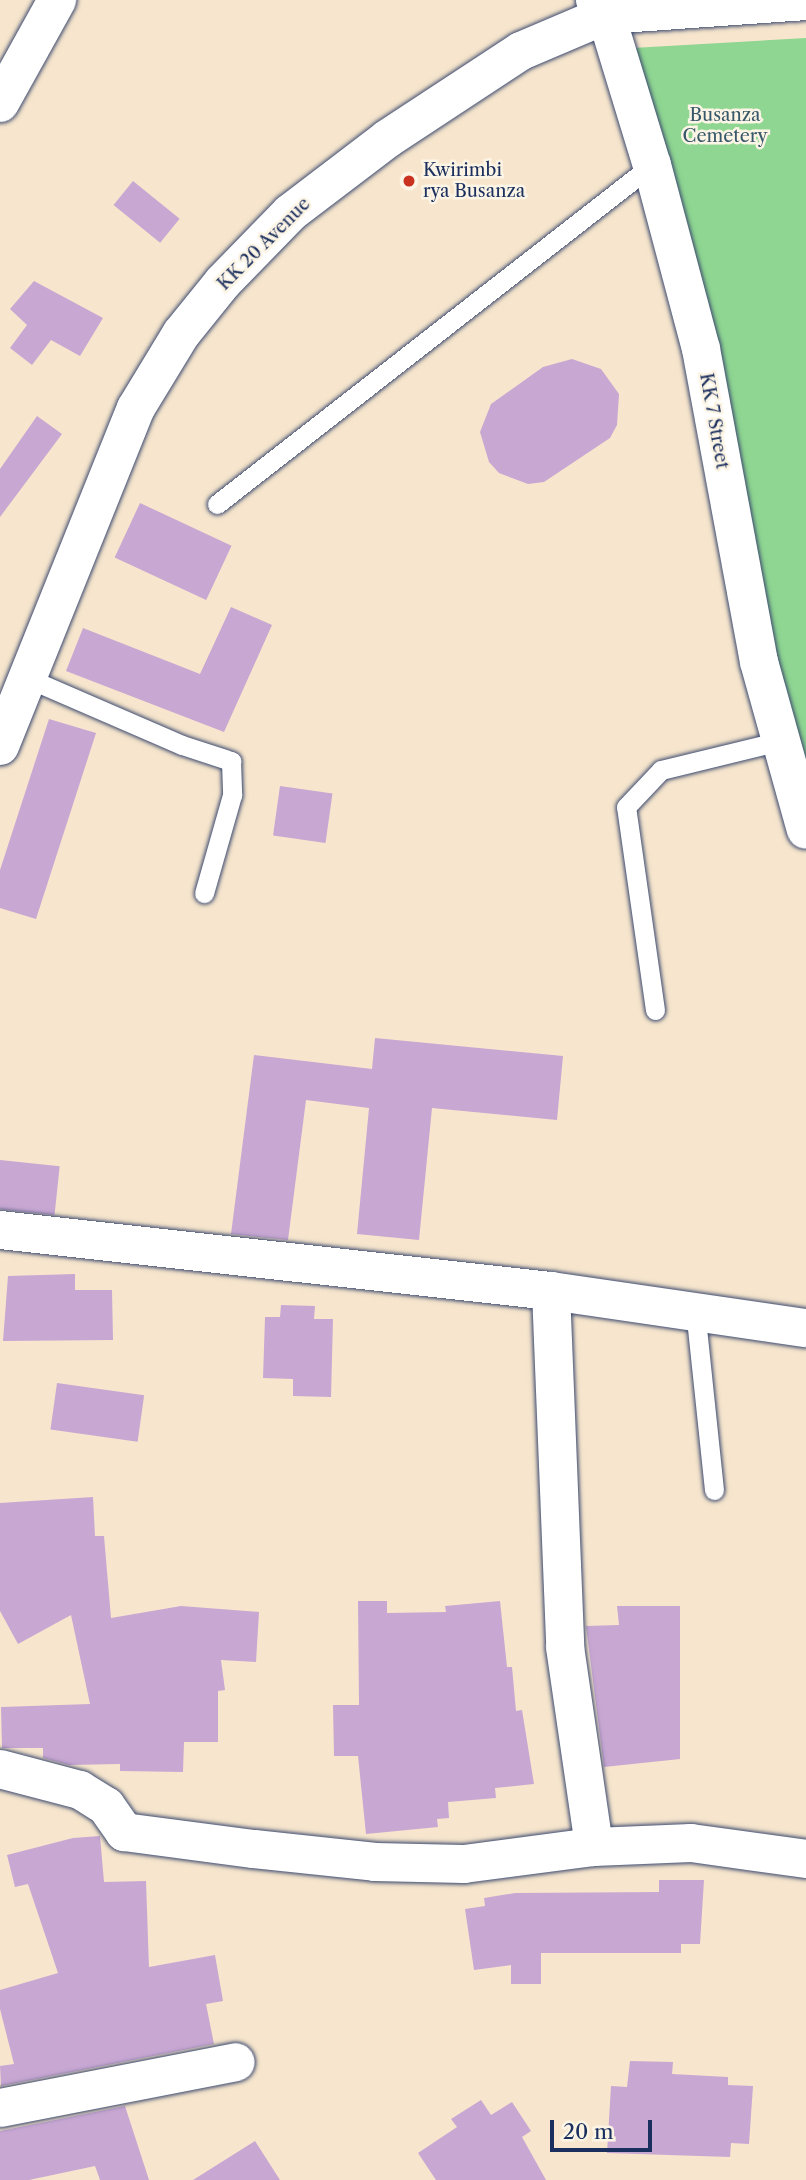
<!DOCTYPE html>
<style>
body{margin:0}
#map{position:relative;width:806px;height:2180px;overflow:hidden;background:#f7e6cd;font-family:"Libre Caslon Text",serif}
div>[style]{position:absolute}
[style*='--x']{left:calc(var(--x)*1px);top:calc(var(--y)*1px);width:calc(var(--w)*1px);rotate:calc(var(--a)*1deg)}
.green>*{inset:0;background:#8ed691}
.building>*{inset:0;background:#c8a7d3;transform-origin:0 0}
.roads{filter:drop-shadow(0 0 2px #3c4a6f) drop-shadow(0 0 2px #3c4a6f)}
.service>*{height:19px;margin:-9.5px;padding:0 9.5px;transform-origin:9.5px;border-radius:9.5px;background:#fff}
.minor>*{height:38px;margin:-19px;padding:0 19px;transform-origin:19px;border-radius:19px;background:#fff}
.secondary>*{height:38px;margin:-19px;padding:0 19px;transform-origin:19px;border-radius:19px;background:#fff}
.dots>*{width:19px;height:19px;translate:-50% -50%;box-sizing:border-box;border:4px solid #fcf5e5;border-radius:50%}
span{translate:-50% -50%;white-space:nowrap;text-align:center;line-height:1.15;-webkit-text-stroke:5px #fcf5e5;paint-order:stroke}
.park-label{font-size:18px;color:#38596b}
.poi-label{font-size:18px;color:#1b2f5e}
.left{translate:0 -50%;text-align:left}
.street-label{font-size:18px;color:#1b2f5e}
.scale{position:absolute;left:550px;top:2120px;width:102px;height:32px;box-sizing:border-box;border:4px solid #1b2f5e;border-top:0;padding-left:9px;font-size:21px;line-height:24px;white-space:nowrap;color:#1b2f5e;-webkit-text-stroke:5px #fcf5e5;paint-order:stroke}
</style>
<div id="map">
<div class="green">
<i style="clip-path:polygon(806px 38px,806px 770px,615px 49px)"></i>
</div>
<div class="building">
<i style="left:133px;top:181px;width:60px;height:31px;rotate:39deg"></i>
<i style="clip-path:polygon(34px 281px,103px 318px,80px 356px,51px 340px,32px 365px,10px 348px,27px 325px,10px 309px)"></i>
<i style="clip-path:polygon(572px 359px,601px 369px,619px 394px,617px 425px,610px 438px,544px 482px,528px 484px,499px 473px,489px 462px,480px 432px,491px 404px,543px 367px)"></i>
<i style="clip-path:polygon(37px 416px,62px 434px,0 517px,0 469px)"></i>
<i style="left:140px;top:503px;width:101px;height:60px;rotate:25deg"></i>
<i style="clip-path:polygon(231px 607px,272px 625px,224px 732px,66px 671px,83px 628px,200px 674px)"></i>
<i style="clip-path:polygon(49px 719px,96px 733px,36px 919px,0 908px,0 870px)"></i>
<i style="left:280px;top:786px;width:53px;height:50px;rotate:8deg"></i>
<i style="clip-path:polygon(375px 1038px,563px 1056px,557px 1120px,432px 1108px,419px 1240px,357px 1234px,369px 1108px,306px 1100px,288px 1240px,231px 1234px,254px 1055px,372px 1069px)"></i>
<i style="left:0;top:1160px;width:60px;height:49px;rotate:6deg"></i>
<i style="clip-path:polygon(75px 1274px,75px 1290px,112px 1290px,113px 1340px,3px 1341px,8px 1276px)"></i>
<i style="clip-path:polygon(281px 1305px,315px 1306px,314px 1319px,333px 1319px,331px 1397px,293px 1396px,293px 1379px,263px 1378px,265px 1317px,280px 1317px)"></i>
<i style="left:57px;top:1383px;width:88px;height:47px;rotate:8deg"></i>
<i style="clip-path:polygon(93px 1497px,95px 1536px,104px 1536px,111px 1618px,181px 1606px,259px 1612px,256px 1662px,221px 1660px,225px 1690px,218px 1691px,218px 1742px,184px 1742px,183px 1772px,120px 1771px,120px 1764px,69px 1765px,43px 1758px,43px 1748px,2px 1748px,1px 1707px,90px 1704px,71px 1615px,18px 1644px,0 1611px,0 1503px)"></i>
<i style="clip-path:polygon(358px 1601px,387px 1601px,387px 1613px,446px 1612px,445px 1606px,500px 1601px,507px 1667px,512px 1667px,516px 1711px,522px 1710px,534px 1784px,495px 1788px,496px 1798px,448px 1802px,449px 1818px,437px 1819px,438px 1827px,366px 1834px,358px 1756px,334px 1756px,333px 1705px,359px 1705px)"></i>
<i style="clip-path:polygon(617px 1606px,680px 1606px,680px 1759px,604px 1767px,586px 1626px,619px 1625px)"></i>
<i style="clip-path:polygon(100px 1836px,104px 1882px,146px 1881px,149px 1967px,215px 1955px,223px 2001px,206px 2004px,214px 2044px,1px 2086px,0 2066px,14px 2064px,0 2009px,0 1990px,58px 1973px,28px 1884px,15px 1887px,7px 1855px,73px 1838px)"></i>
<i style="clip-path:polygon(659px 1880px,704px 1880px,700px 1944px,681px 1944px,681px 1953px,541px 1953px,541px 1984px,511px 1984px,511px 1965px,474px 1970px,465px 1909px,485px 1906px,484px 1898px,515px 1893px,659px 1892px)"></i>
<i style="clip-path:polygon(630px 2061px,673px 2062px,672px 2074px,728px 2077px,728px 2085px,753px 2086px,749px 2144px,731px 2143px,730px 2157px,607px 2153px,611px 2086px,627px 2087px)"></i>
<i style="clip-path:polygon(481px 2100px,491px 2115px,512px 2102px,531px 2131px,522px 2137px,546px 2180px,436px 2180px,418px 2153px,457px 2127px,451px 2119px)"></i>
<i style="clip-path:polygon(125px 2106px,149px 2180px,100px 2180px,95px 2166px,29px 2180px,0 2180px,0 2131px)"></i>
<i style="clip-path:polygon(255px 2141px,280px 2180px,193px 2180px)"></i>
</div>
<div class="roads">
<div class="service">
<i style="--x:217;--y:504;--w:551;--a:-37.93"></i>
<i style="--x:25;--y:677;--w:171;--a:23.4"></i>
<i style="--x:182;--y:745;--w:52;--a:18.1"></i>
<i style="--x:231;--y:761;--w:34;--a:88"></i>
<i style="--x:232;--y:795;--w:102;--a:105.9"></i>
<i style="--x:655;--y:1010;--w:205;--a:-98.1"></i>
<i style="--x:626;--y:807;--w:51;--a:-46.6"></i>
<i style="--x:661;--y:770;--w:122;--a:-13.7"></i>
<i style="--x:695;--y:1309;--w:182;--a:84"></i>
</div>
<div class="minor">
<i style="--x:595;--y:0;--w:19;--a:54"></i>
<i style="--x:606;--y:15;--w:157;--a:73"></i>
<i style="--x:652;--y:165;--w:190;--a:75.1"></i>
<i style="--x:701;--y:349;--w:318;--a:79.5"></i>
<i style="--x:759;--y:662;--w:174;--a:74.4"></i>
<i style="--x:0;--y:1230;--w:554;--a:6.32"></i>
<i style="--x:551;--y:1291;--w:258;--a:8.3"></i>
<i style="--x:551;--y:1291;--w:356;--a:87.7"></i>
<i style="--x:565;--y:1647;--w:202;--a:81.7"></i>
<i style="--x:0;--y:1769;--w:83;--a:14.7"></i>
<i style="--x:80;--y:1790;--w:31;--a:32"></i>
<i style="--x:106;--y:1806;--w:32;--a:55"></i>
<i style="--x:124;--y:1832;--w:131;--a:7.5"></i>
<i style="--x:254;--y:1849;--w:122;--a:6.1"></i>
<i style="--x:375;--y:1862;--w:89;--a:1.3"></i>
<i style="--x:464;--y:1864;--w:131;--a:-7.5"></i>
<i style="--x:594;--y:1847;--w:97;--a:-2.4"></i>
<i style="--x:691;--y:1843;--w:116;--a:7.9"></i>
<i style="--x:0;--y:2108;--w:240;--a:-11"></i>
</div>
<div class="secondary">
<i style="--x:0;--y:103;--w:118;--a:-61"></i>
<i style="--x:0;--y:746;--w:364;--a:-68.1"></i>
<i style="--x:136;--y:408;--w:87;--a:-58.7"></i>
<i style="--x:181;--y:334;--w:67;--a:-51.1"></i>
<i style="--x:223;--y:282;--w:96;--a:-45.8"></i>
<i style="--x:290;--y:213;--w:122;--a:-37.3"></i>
<i style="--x:387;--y:139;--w:160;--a:-33.3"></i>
<i style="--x:521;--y:51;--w:92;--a:-23"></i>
<i style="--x:606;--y:15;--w:200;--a:-4"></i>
</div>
</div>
<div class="dots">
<i style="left:409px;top:181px;background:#c8321e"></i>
</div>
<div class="park-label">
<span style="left:725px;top:126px">Busanza<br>Cemetery</span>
</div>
<div class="poi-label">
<span class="left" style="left:423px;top:181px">Kwirimbi<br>rya Busanza</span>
</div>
<div class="street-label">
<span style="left:264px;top:244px;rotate:-45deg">KK 20 Avenue</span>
<span style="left:714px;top:421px;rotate:80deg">KK 7 Street</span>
</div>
<div class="scale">20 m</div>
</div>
